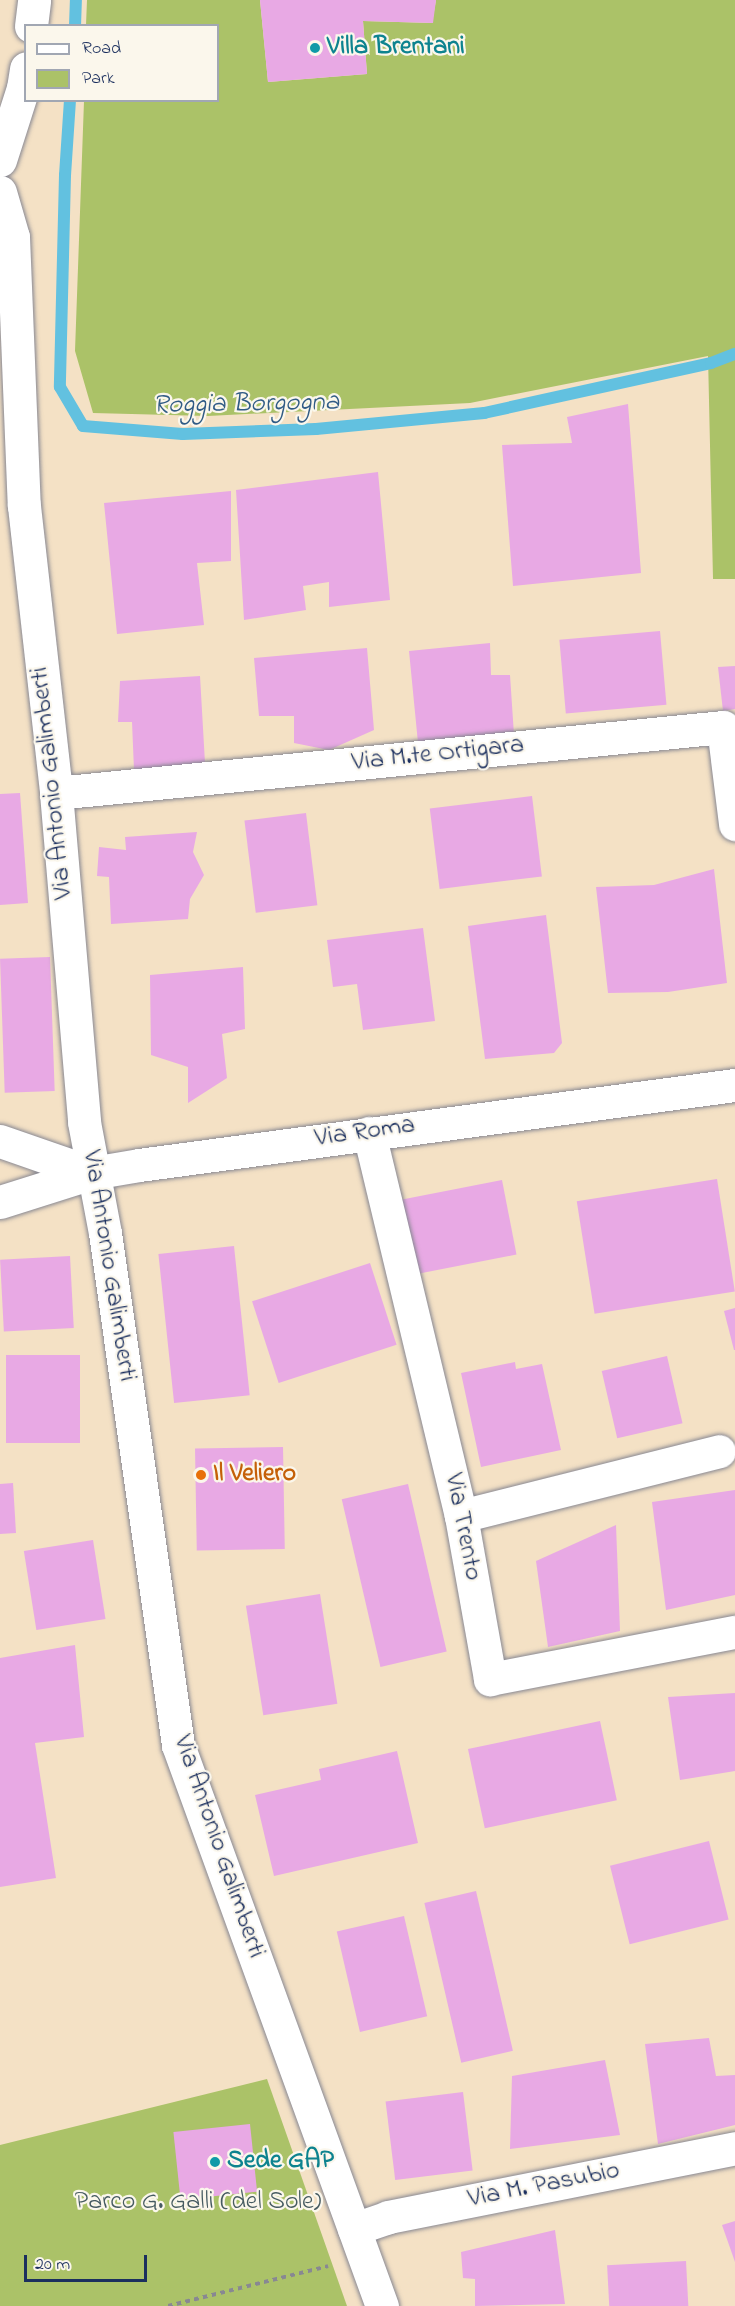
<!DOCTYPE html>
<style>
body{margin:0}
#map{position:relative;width:735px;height:2306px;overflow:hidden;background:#f4e1c5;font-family:"Indie Flower",sans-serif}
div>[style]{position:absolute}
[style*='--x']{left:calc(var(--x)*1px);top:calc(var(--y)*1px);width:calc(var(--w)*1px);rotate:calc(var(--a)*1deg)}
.green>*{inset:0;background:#abc268}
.stream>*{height:12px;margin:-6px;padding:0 6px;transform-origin:6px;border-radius:6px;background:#62c1e0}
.building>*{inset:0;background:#e8a9e4;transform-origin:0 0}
.path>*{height:4px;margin-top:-2px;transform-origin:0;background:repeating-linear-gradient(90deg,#888892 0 4.5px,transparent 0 9px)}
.roads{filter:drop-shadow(0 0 2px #888892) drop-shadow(0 0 2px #888892)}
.minor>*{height:33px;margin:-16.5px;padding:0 16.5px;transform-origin:16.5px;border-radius:16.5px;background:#fff}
.tertiary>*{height:33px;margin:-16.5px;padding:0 16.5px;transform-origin:16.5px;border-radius:16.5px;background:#fff}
.dots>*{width:16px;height:16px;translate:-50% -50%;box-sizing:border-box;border:3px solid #fbf7ec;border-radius:50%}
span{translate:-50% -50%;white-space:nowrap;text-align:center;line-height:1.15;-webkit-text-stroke:4.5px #fbf7ec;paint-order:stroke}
.culture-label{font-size:26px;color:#0d838f;font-weight:700}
.left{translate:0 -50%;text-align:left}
.street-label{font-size:26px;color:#1b2f5e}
.food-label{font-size:26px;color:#c56008;font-weight:700}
.park-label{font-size:26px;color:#465b61}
.water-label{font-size:27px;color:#305b85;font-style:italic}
.legend{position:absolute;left:24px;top:24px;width:195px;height:78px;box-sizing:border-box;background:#fbf7ec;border:2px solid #a1a7b3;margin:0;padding:8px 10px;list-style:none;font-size:18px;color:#1b2f5e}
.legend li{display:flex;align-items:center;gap:12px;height:30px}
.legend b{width:30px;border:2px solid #a1a7b3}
.scale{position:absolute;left:24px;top:2255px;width:123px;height:27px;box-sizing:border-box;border:3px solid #1b2f5e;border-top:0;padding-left:8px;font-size:18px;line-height:21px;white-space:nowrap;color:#1b2f5e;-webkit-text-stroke:4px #fbf7ec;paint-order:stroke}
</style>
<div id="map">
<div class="green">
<i style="clip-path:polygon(87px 0,260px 0,268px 82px,367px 74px,363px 21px,432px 23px,436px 0,735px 0,735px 579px,713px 579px,708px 356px,470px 403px,208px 416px,93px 413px,75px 351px,84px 101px,218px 100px,218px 26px,86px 25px)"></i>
<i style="clip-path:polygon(267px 2079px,347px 2306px,0 2306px,0 2145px)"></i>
</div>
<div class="stream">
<i style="--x:75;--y:26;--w:26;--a:-88"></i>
<i style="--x:70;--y:100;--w:75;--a:93.8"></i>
<i style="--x:65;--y:175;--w:212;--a:91.4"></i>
<i style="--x:60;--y:387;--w:45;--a:59.5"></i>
<i style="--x:83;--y:426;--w:100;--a:4.6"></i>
<i style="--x:183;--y:434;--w:133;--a:-2.2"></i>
<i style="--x:316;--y:429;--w:169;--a:-5.4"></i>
<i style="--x:484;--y:413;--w:232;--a:-12.4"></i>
<i style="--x:711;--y:363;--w:26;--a:-21"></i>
</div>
<div class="building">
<i style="clip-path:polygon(260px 0,436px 0,433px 23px,363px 21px,367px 74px,268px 82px)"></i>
<i style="clip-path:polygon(628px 404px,641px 573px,513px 586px,502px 445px,572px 443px,567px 417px)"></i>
<i style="clip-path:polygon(378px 472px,390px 600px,329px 607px,329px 582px,303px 586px,306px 610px,244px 620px,236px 490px)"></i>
<i style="clip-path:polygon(231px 491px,231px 561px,197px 563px,204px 625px,117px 634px,104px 503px)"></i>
<i style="left:660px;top:631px;width:74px;height:101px;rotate:85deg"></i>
<i style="clip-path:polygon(490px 643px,491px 675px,510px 675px,514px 735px,418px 743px,409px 651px)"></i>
<i style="clip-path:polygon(367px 648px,374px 730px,329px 750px,294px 743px,294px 716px,259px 716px,254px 658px)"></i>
<i style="clip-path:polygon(735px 666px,735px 709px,723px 711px,718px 667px)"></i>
<i style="clip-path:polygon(200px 676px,205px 763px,134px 770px,132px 722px,118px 722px,120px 681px)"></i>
<i style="clip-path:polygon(20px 793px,28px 903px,0 905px,0 794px)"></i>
<i style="left:532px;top:796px;width:81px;height:103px;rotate:83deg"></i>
<i style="left:306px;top:813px;width:93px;height:62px;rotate:83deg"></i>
<i style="clip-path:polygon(197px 832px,193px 852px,204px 875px,190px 899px,188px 919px,111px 924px,109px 877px,97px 876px,99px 847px,126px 850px,125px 837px)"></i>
<i style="clip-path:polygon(714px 869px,727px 983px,668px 992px,608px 993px,596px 887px,654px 885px)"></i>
<i style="clip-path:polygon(546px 915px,562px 1043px,554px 1053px,485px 1059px,468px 926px)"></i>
<i style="clip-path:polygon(423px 928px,435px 1021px,363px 1030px,357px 984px,333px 987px,327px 940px)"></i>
<i style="left:50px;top:957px;width:134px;height:50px;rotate:88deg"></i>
<i style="clip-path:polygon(243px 967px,245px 1029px,222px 1034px,227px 1078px,188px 1103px,188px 1067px,151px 1055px,150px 975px)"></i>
<i style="left:717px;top:1179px;width:114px;height:142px;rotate:81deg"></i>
<i style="left:502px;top:1180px;width:76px;height:103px;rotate:79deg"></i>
<i style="left:234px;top:1246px;width:150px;height:76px;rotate:84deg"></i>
<i style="left:70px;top:1256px;width:72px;height:70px;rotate:87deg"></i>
<i style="left:370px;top:1263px;width:86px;height:124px;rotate:72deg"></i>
<i style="clip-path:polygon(735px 1308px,735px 1350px,734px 1350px,724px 1311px)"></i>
<i style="left:6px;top:1355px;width:74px;height:88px"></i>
<i style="left:667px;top:1356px;width:69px;height:67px;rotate:77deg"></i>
<i style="clip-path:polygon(515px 1362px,516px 1369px,542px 1364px,561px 1450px,481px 1467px,461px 1373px)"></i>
<i style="left:283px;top:1447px;width:102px;height:88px;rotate:89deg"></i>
<i style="clip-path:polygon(13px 1483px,16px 1533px,0 1534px,0 1484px)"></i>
<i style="left:408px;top:1484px;width:172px;height:68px;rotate:77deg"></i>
<i style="clip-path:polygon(735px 1490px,735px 1595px,666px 1610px,652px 1502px)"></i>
<i style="clip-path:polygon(616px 1525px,620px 1631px,548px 1647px,536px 1561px)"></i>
<i style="left:93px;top:1540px;width:80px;height:70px;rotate:81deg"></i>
<i style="left:320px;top:1594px;width:111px;height:75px;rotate:81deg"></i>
<i style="clip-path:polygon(75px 1645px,84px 1737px,35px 1743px,56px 1878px,0 1887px,0 1658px)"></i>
<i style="clip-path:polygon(735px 1693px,735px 1771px,680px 1780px,668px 1697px)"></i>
<i style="left:600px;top:1721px;width:81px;height:135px;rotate:78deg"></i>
<i style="clip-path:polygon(397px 1751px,418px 1843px,274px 1876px,255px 1795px,321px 1780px,319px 1769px)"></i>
<i style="left:709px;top:1841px;width:81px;height:102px;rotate:76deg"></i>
<i style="left:476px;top:1891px;width:164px;height:53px;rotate:77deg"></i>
<i style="left:404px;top:1916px;width:103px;height:69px;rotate:77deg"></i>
<i style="clip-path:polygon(709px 2038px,716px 2076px,735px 2075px,735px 2125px,658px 2144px,645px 2044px)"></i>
<i style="clip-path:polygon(605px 2060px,620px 2135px,510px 2149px,512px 2076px)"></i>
<i style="left:463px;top:2092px;width:79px;height:78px;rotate:83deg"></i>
<i style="left:250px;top:2124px;width:68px;height:77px;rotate:84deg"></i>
<i style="clip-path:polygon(735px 2221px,735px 2262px,722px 2225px)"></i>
<i style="clip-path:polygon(555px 2230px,565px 2304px,475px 2306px,475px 2279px,463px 2278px,461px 2252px)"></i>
<i style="left:686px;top:2261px;width:45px;height:79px;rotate:87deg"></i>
</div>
<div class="path">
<i style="--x:168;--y:2306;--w:165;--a:-14"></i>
</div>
<div class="roads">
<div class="minor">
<i style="--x:31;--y:26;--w:26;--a:-83"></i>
<i style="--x:0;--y:160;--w:76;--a:-72.3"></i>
<i style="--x:23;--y:88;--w:20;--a:-81"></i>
<i style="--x:0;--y:192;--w:47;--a:73.9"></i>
<i style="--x:13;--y:237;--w:269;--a:87.7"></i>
<i style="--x:24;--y:506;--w:289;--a:83.6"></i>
<i style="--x:56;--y:793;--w:330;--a:85.1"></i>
<i style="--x:84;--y:1122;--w:113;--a:79.3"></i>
<i style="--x:105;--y:1233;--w:517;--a:81.89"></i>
<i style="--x:178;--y:1745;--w:597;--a:70.02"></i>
<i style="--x:56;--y:793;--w:670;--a:-5.65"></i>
<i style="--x:723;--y:727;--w:98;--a:82.9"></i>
<i style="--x:369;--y:1133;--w:394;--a:76.5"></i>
<i style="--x:461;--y:1516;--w:166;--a:79.9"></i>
<i style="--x:490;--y:1679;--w:249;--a:-10.9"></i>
<i style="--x:0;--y:1141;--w:97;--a:19.2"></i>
<i style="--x:461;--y:1516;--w:266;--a:-14.1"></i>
<i style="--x:354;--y:2229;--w:36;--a:-19"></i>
<i style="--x:388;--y:2217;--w:354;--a:-11.2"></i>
</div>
<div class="tertiary">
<i style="--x:0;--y:1202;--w:96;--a:-17.5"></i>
<i style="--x:92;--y:1173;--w:48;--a:-9.7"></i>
<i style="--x:139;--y:1165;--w:601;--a:-7.65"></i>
</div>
</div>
<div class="dots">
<i style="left:315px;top:48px;background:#0f9aa8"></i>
<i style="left:201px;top:1475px;background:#e8710a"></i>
<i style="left:215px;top:2162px;background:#0f9aa8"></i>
</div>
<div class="culture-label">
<span class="left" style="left:327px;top:48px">Villa Brentani</span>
<span class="left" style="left:227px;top:2162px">Sede GAP</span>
</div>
<div class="street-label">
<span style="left:438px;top:755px;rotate:-6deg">Via M.te Ortigara</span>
<span style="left:53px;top:783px;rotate:-96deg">Via Antonio Galimberti</span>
<span style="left:365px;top:1133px;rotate:-8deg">Via Roma</span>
<span style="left:108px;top:1266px;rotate:81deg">Via Antonio Galimberti</span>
<span style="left:462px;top:1527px;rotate:79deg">Via Trento</span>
<span style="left:218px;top:1847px;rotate:71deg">Via Antonio Galimberti</span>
<span style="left:544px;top:2186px;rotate:-11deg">Via M. Pasubio</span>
</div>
<div class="food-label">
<span class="left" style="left:213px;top:1475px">Il Veliero</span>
</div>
<div class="park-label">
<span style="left:198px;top:2203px">Parco G. Galli (del Sole)</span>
</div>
<div class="water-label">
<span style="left:246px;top:404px;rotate:-1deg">Roggia Borgogna</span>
</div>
<ul class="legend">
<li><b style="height:8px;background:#fff"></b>Road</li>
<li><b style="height:16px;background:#abc268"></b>Park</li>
</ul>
<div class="scale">20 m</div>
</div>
